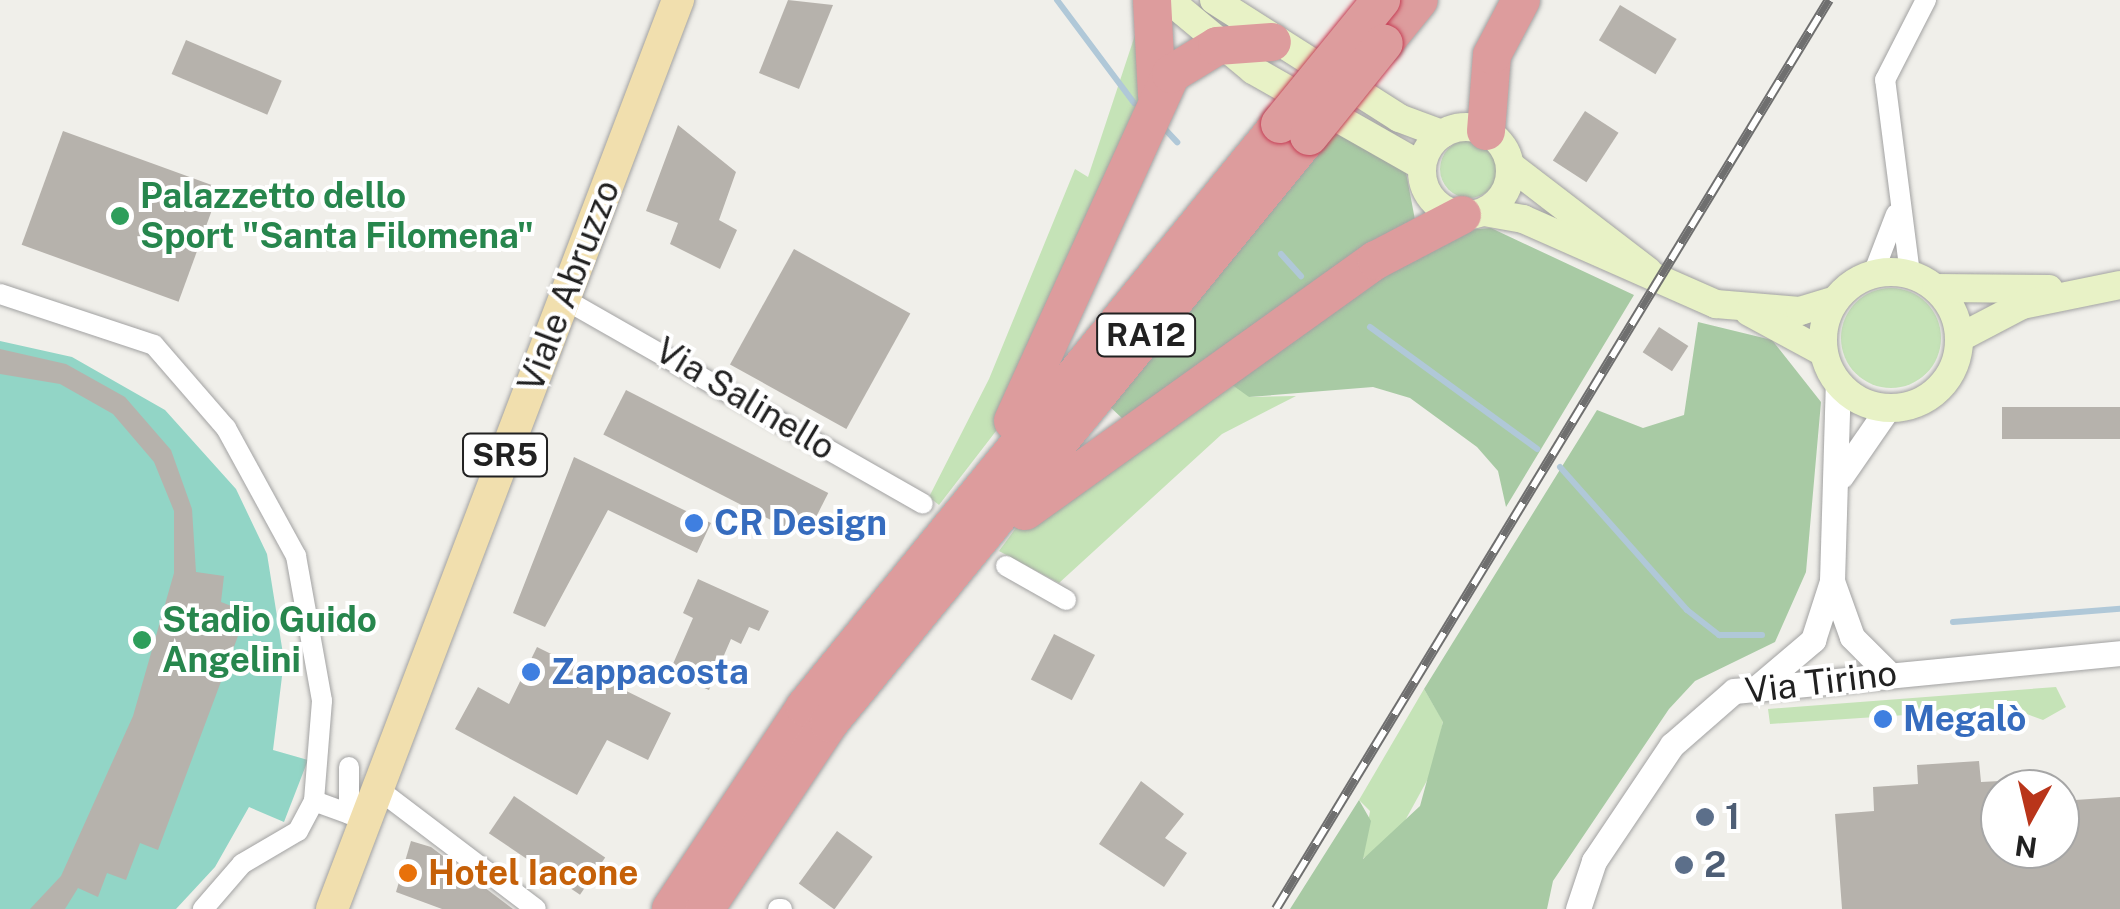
<!DOCTYPE html>
<meta charset="utf-8">
<style>
body{margin:0}
#map{position:relative;width:2120px;height:909px;overflow:hidden;background:#f0efea;font-family:"Public Sans",sans-serif}
div>[style]{position:absolute}
[style*='--x']{left:calc(var(--x)*1px);top:calc(var(--y)*1px);width:calc(var(--w)*1px);rotate:calc(var(--a)*1deg)}
.grass>*{inset:0;background:#c5e3b7}
.round{border-radius:50%}
.forest>*{inset:0;background:#a8caa4}
.pitch>*{inset:0;background:#92d5c6}
.stream>*{height:6px;margin:-3px;padding:0 3px;transform-origin:3px;border-radius:3px;background:#b0c8d8}
.building>*{inset:0;background:#b6b2ac;transform-origin:0 0}
.roads{filter:drop-shadow(0 0 2px #a2a2a2) drop-shadow(0 0 2px #a2a2a2)}
.minor>*{height:20px;margin:-10px;padding:0 10px;transform-origin:10px;border-radius:10px;background:#fff}
.tertiary>*{height:25px;margin:-12.5px;padding:0 12.5px;transform-origin:12.5px;border-radius:12.5px;background:#fff}
.secondary>*{height:28px;margin:-14px;padding:0 14px;transform-origin:14px;border-radius:14px;background:#e8f2c6}
.secondary>.ring{margin:-14px;padding:0;box-sizing:content-box;background:none;border:28px solid #e8f2c6;border-radius:50%}
.primary>*{height:32px;margin:-16px;padding:0 16px;transform-origin:16px;border-radius:16px;background:#f1dfae}
.motorway>*{height:38px;margin:-19px;padding:0 19px;transform-origin:19px;border-radius:19px;background:#dd9c9d}
.rail>*{height:10px;margin-top:-5px;transform-origin:0;background:repeating-linear-gradient(90deg,#fff 0 19px,#6f6f6f 0 38px);box-sizing:border-box;border-block:2px solid #6f6f6f}
.bridges{filter:drop-shadow(0 0 2px #c63f56) drop-shadow(0 0 2px #c63f56)}
.motorway-bridge>*{height:38px;margin:-19px;padding:0 19px;transform-origin:19px;border-radius:19px;background:#dd9c9d}
.dots>*{width:28px;height:28px;translate:-50% -50%;box-sizing:border-box;border:5px solid #fff;border-radius:50%}
span{translate:-50% -50%;white-space:nowrap;text-align:center;line-height:1.15;-webkit-text-stroke:8px #fff;paint-order:stroke}
.shield-label span{padding:2px 8px;background:#fff;border:2px solid;border-radius:8px;-webkit-text-stroke-width:0}
.shield-label{font-size:32px;color:#212121;font-weight:700}
.leisure-label{font-size:35px;color:#27864d;font-weight:700}
.left{translate:0 -50%;text-align:left}
.street-label{font-size:35px;color:#212121}
.shop-label{font-size:35px;color:#366cbe;font-weight:700}
.service-label{font-size:35px;color:#4e5e75;font-weight:700}
.food-label{font-size:35px;color:#c56008;font-weight:700}
.north{position:absolute;left:1980px;top:769px;width:100px;height:100px;box-sizing:border-box;background:#fff;border:2px solid #a6a6a6;border-radius:50%;rotate:188deg;font-size:28px;font-weight:700;line-height:40px;text-align:center;color:#212121}
.north::after{content:'';display:block;margin:auto;width:35px;height:45px;background:#b9351a;clip-path:polygon(50% 0,100% 100%,50% 72%,0 100%)}
</style>
<div id="map">
<div class="grass">
<i style="clip-path:polygon(1141px 17px,1142px 97px,1003px 422px,939px 505px,929px 497px,989px 379px,1075px 169px,1088px 177px)"></i>
<i class="round" style="left:1440px;top:140px;width:58px;height:58px"></i>
<i class="round" style="left:1841px;top:288px;width:100px;height:100px"></i>
<i style="clip-path:polygon(1234px 368px,1249px 397px,1296px 396px,1222px 434px,1059px 583px,999px 551px,1018px 525px)"></i>
<i style="clip-path:polygon(2056px 687px,2066px 707px,2043px 720px,2011px 708px,1770px 724px,1768px 709px)"></i>
<i style="clip-path:polygon(1424px 689px,1443px 721px,1435px 766px,1395px 839px,1362px 859px,1370px 811px,1359px 800px)"></i>
</div>
<div class="forest">
<i style="clip-path:polygon(1332px 124px,1405px 167px,1415px 220px,1124px 420px,1107px 404px)"></i>
<i style="clip-path:polygon(1491px 228px,1634px 295px,1506px 507px,1498px 471px,1477px 447px,1410px 398px,1373px 387px,1249px 397px,1231px 384px,1260px 350px,1464px 230px)"></i>
<i style="clip-path:polygon(1698px 322px,1772px 340px,1821px 402px,1806px 572px,1775px 642px,1695px 681px,1669px 709px,1553px 881px,1547px 909px,1290px 909px,1359px 800px,1371px 821px,1363px 859px,1420px 806px,1443px 722px,1424px 689px,1597px 410px,1643px 428px,1684px 415px)"></i>
</div>
<div class="pitch">
<i style="clip-path:polygon(0 341px,72px 357px,165px 410px,236px 489px,267px 554px,284px 660px,273px 750px,308px 760px,284px 822px,249px 807px,215px 867px,176px 909px,0 909px)"></i>
</div>
<div class="stream">
<i style="--x:1057;--y:0;--w:129;--a:53.2"></i>
<i style="--x:1163;--y:127;--w:21;--a:47"></i>
<i style="--x:1281;--y:254;--w:30;--a:48"></i>
<i style="--x:1370;--y:327;--w:207;--a:36.1"></i>
<i style="--x:1560;--y:467;--w:191;--a:48.4"></i>
<i style="--x:1687;--y:610;--w:41;--a:38"></i>
<i style="--x:1719;--y:635;--w:43;--a:0"></i>
<i style="--x:1953;--y:622;--w:168;--a:-4.5"></i>
</div>
<div class="building">
<i style="clip-path:polygon(788px 0,833px 5px,799px 89px,759px 73px)"></i>
<i style="left:1620px;top:5px;width:66px;height:41px;rotate:31deg"></i>
<i style="left:186px;top:40px;width:104px;height:37px;rotate:23deg"></i>
<i style="left:1585px;top:111px;width:40px;height:59px;rotate:33deg"></i>
<i style="clip-path:polygon(678px 125px,736px 172px,719px 220px,737px 230px,720px 269px,670px 244px,678px 223px,646px 211px)"></i>
<i style="left:63px;top:131px;width:167px;height:121px;rotate:20deg"></i>
<i style="left:794px;top:249px;width:133px;height:132px;rotate:29deg"></i>
<i style="left:1659px;top:327px;width:35px;height:30px;rotate:33deg"></i>
<i style="clip-path:polygon(0 349px,66px 364px,125px 397px,171px 450px,192px 509px,196px 572px,224px 576px,221px 602px,247px 612px,158px 850px,140px 843px,126px 880px,107px 873px,98px 897px,78px 888px,65px 909px,30px 909px,61px 876px,133px 716px,174px 573px,174px 511px,154px 462px,113px 414px,60px 384px,0 374px)"></i>
<i style="left:626px;top:390px;width:227px;height:50px;rotate:27deg"></i>
<i style="left:2120px;top:407px;width:32px;height:118px;rotate:90deg"></i>
<i style="clip-path:polygon(574px 457px,711px 523px,697px 553px,608px 510px,545px 627px,513px 613px)"></i>
<i style="clip-path:polygon(698px 579px,769px 611px,759px 631px,749px 627px,741px 644px,731px 639px,709px 690px,669px 673px,693px 618px,683px 613px)"></i>
<i style="left:1054px;top:634px;width:46px;height:51px;rotate:27deg"></i>
<i style="clip-path:polygon(537px 647px,671px 713px,648px 760px,607px 740px,577px 795px,455px 729px,478px 687px,509px 704px)"></i>
<i style="clip-path:polygon(1979px 761px,1981px 782px,2000px 781px,2000px 849px,2060px 849px,2060px 801px,2120px 797px,2120px 909px,1842px 909px,1835px 814px,1874px 811px,1873px 787px,1918px 784px,1917px 765px)"></i>
<i style="clip-path:polygon(1141px 781px,1184px 814px,1165px 838px,1187px 853px,1164px 887px,1099px 844px)"></i>
<i style="left:514px;top:796px;width:110px;height:45px;rotate:34deg"></i>
<i style="left:837px;top:831px;width:44px;height:65px;rotate:36deg"></i>
<i style="clip-path:polygon(411px 841px,431px 847px,513px 909px,442px 909px,396px 892px)"></i>
</div>
<div class="roads">
<div class="minor">
<i style="--x:1873;--y:274;--w:64;--a:-69"></i>
<i style="--x:1910;--y:274;--w:196;--a:-97.3"></i>
<i style="--x:1885;--y:80;--w:90;--a:-62.9"></i>
<i style="--x:0;--y:294;--w:162;--a:18.3"></i>
<i style="--x:154;--y:345;--w:110;--a:49.1"></i>
<i style="--x:226;--y:428;--w:146;--a:61.3"></i>
<i style="--x:296;--y:556;--w:147;--a:79.8"></i>
<i style="--x:322;--y:701;--w:100;--a:94.6"></i>
<i style="--x:314;--y:801;--w:34;--a:118"></i>
<i style="--x:298;--y:831;--w:65;--a:149.5"></i>
<i style="--x:242;--y:864;--w:60;--a:130.9"></i>
<i style="--x:564;--y:299;--w:413;--a:29.7"></i>
<i style="--x:1006;--y:566;--w:69;--a:29.5"></i>
<i style="--x:349;--y:767;--w:47;--a:90"></i>
<i style="--x:378;--y:789;--w:198;--a:37.2"></i>
<i style="--x:314;--y:801;--w:55;--a:20.1"></i>
<i style="--x:778;--y:909;--w:4;--a:0"></i>
</div>
<div class="tertiary">
<i style="--x:1841;--y:476;--w:83;--a:-55.3"></i>
<i style="--x:1832;--y:581;--w:59;--a:70.3"></i>
<i style="--x:1852;--y:637;--w:49;--a:45"></i>
<i style="--x:1760;--y:685;--w:70;--a:-40.3"></i>
<i style="--x:1813;--y:640;--w:62;--a:-72.1"></i>
<i style="--x:1832;--y:581;--w:198;--a:-88.3"></i>
<i style="--x:1578;--y:909;--w:51;--a:-71.6"></i>
<i style="--x:1594;--y:861;--w:140;--a:-56.1"></i>
<i style="--x:1672;--y:745;--w:82;--a:-41.1"></i>
<i style="--x:1734;--y:691;--w:388;--a:-5.6"></i>
</div>
<div class="secondary">
<i style="--x:1169;--y:0;--w:109;--a:39.8"></i>
<i style="--x:1253;--y:70;--w:194;--a:29.6"></i>
<i style="--x:1214;--y:0;--w:219;--a:32.5"></i>
<i style="--x:1399;--y:118;--w:46;--a:20.4"></i>
<i class="ring" style="left:1422px;top:127px;width:60px;height:60px"></i>
<i style="--x:1511;--y:166;--w:173;--a:37.5"></i>
<i style="--x:1484;--y:212;--w:40;--a:10"></i>
<i style="--x:1523;--y:219;--w:211;--a:23.8"></i>
<i style="--x:1716;--y:304;--w:84;--a:4.8"></i>
<i style="--x:1800;--y:311;--w:37;--a:-17"></i>
<i class="ring" style="left:1823px;top:272px;width:108px;height:108px"></i>
<i style="--x:1936;--y:288;--w:113;--a:0.5"></i>
<i style="--x:1749;--y:312;--w:84;--a:28.4"></i>
<i style="--x:1959;--y:338;--w:71;--a:-27.6"></i>
<i style="--x:2022;--y:305;--w:100;--a:-11.5"></i>
</div>
<div class="primary">
<i style="--x:332;--y:909;--w:973;--a:-69.16"></i>
</div>
<div class="motorway">
<i style="--x:1152;--y:0;--w:96;--a:87"></i>
<i style="--x:1384;--y:43;--w:55;--a:-50.9"></i>
<i style="--x:1486;--y:131;--w:76;--a:-85.5"></i>
<i style="--x:1492;--y:55;--w:62;--a:-62.2"></i>
<i style="--x:1013;--y:421;--w:381;--a:-65.5"></i>
<i style="--x:1171;--y:74;--w:54;--a:-31.3"></i>
<i style="--x:1217;--y:46;--w:55;--a:-4.2"></i>
<i style="--x:1025;--y:511;--w:432;--a:-35.6"></i>
<i style="--x:1376;--y:260;--w:97;--a:-27.6"></i>
<i style="--x:671;--y:909;--w:242;--a:-56.4"></i>
<i style="--x:805;--y:707;--w:752;--a:-50.83"></i>
<i style="--x:705;--y:909;--w:224;--a:-56.3"></i>
<i style="--x:829;--y:723;--w:758;--a:-50.73"></i>
</div>
</div>
<div class="rail">
<i style="--x:1276;--y:909;--w:1064;--a:-58.69"></i>
</div>
<div class="bridges">
<div class="motorway-bridge">
<i style="--x:1280;--y:124;--w:160;--a:-50.8"></i>
<i style="--x:1309;--y:136;--w:119;--a:-51.1"></i>
</div>
</div>
<div class="dots">
<i style="left:120px;top:216px;background:#2e9e5b"></i>
<i style="left:694px;top:523px;background:#3f7fe0"></i>
<i style="left:142px;top:640px;background:#2e9e5b"></i>
<i style="left:531px;top:672px;background:#3f7fe0"></i>
<i style="left:1883px;top:719px;background:#3f7fe0"></i>
<i style="left:1705px;top:817px;background:#5c6f8a"></i>
<i style="left:1684px;top:865px;background:#5c6f8a"></i>
<i style="left:408px;top:873px;background:#e8710a"></i>
</div>
<div class="shield-label">
<span style="left:1146px;top:335px">RA12</span>
<span style="left:505px;top:455px">SR5</span>
</div>
<div class="leisure-label">
<span class="left" style="left:140px;top:216px">Palazzetto dello<br>Sport "Santa Filomena"</span>
<span class="left" style="left:162px;top:640px">Stadio Guido<br>Angelini</span>
</div>
<div class="street-label">
<span style="left:569px;top:286px;rotate:-69deg">Viale Abruzzo</span>
<span style="left:745px;top:399px;rotate:31deg">Via Salinello</span>
<span style="left:1821px;top:682px;rotate:-7deg">Via Tirino</span>
</div>
<div class="shop-label">
<span class="left" style="left:714px;top:523px">CR Design</span>
<span class="left" style="left:551px;top:672px">Zappacosta</span>
<span class="left" style="left:1903px;top:719px">Megalò</span>
</div>
<div class="service-label">
<span class="left" style="left:1725px;top:817px">1</span>
<span class="left" style="left:1704px;top:865px">2</span>
</div>
<div class="food-label">
<span class="left" style="left:428px;top:873px">Hotel Iacone</span>
</div>
<div class="north">N</div>
</div>
